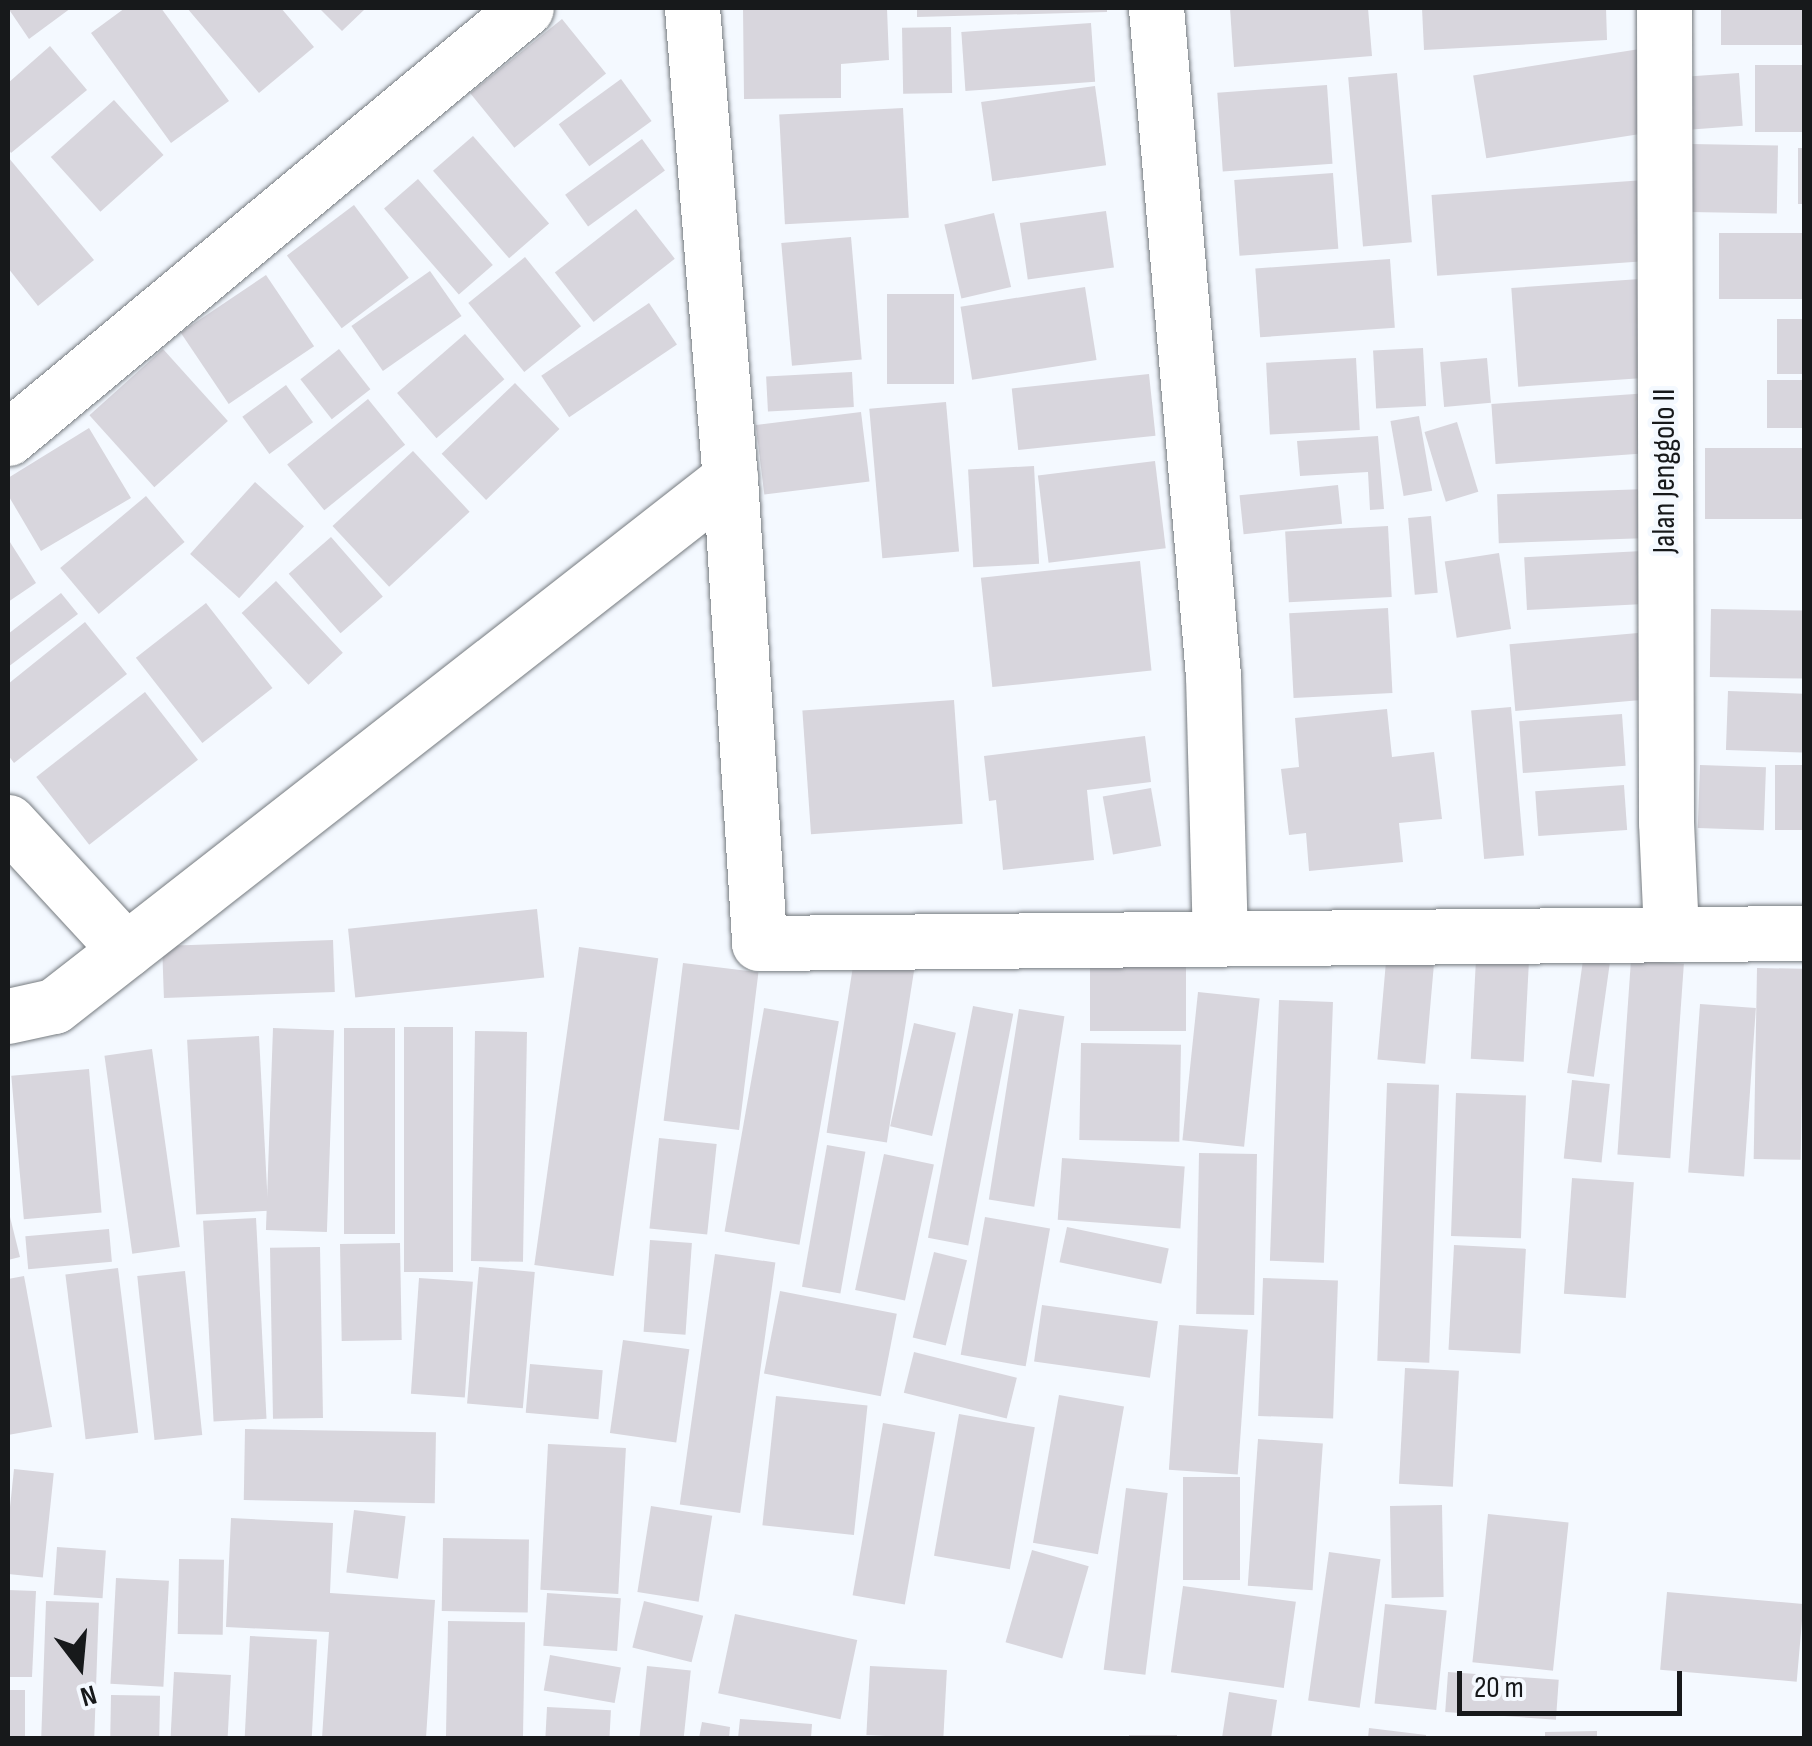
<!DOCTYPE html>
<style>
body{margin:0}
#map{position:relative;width:1812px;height:1746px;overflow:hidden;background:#f4f9ff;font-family:"Sofia Sans Condensed",sans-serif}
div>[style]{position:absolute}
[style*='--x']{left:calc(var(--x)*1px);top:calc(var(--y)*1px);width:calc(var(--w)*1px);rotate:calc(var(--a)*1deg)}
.building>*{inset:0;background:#d8d6dd;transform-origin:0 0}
.roads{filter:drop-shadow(0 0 2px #767b80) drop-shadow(0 0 2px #767b80)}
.minor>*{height:55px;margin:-27.5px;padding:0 27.5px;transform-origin:27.5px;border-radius:27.5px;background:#fff}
span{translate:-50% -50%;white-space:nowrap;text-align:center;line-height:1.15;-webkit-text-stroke:9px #f4f9ff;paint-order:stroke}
.street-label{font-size:32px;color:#17191b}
.frame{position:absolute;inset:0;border:10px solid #17191b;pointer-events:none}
.north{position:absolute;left:30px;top:1616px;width:100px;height:100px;-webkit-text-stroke:8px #f4f9ff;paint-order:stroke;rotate:164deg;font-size:28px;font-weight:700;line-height:40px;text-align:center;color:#17191b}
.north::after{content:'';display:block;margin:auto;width:35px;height:45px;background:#17191b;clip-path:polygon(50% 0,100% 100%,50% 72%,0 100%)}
.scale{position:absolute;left:1457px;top:1671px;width:225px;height:45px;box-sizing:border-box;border:5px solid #17191b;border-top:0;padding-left:12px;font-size:30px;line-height:35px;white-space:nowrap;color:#17191b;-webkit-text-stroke:8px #f4f9ff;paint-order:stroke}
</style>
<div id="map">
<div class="building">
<i style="clip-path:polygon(8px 8px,71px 8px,29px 39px)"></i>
<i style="clip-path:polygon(125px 8px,161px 8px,229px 101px,171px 143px,91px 33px)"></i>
<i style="clip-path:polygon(187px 8px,281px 8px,314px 47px,259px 93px)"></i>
<i style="clip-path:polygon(319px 8px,366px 8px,342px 31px)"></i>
<i style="clip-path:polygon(743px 8px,887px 8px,889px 60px,841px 64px,841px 98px,744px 99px)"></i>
<i style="clip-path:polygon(917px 8px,1107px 8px,1107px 12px,917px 17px)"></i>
<i style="clip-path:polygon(1230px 8px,1368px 8px,1372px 56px,1234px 67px)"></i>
<i style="clip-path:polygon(1422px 8px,1606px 8px,1607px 40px,1424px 50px)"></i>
<i style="left:1721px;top:8px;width:83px;height:37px"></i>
<i style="left:562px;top:19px;width:70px;height:118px;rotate:51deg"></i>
<i style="left:1091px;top:23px;width:59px;height:130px;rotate:86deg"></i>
<i style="left:951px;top:27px;width:66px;height:49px;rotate:89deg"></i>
<i style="clip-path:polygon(50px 46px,87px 90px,11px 153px,8px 148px,8px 83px)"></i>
<i style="left:1646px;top:48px;width:84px;height:175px;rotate:81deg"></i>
<i style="left:1804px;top:65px;width:67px;height:49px;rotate:90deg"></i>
<i style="left:1397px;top:73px;width:170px;height:49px;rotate:85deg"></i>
<i style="left:1739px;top:73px;width:53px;height:51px;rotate:86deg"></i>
<i style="left:621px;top:79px;width:52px;height:77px;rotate:54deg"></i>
<i style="left:1327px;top:85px;width:79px;height:110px;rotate:86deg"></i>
<i style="left:1095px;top:86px;width:80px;height:115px;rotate:82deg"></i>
<i style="left:114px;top:100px;width:74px;height:85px;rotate:48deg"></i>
<i style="left:903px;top:108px;width:110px;height:124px;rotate:87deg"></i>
<i style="left:473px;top:136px;width:116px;height:53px;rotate:49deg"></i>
<i style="left:642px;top:139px;width:39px;height:95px;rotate:54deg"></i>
<i style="left:1691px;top:144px;width:87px;height:68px;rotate:1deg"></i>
<i style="left:1798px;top:148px;width:6px;height:56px"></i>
<i style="clip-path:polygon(8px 157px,94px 260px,38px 306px,8px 268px)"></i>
<i style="left:1333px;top:173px;width:76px;height:99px;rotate:86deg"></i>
<i style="left:418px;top:179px;width:114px;height:45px;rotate:49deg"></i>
<i style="left:1645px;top:180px;width:81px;height:214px;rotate:86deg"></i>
<i style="left:354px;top:205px;width:91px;height:84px;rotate:53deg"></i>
<i style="left:636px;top:209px;width:63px;height:103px;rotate:52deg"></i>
<i style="left:1106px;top:211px;width:57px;height:87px;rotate:82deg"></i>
<i style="left:994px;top:213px;width:76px;height:51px;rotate:77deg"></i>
<i style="left:1804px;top:233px;width:66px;height:85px;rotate:90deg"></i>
<i style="left:851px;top:237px;width:123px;height:70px;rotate:85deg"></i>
<i style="left:525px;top:257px;width:89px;height:73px;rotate:51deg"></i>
<i style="left:1390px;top:259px;width:69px;height:135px;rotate:86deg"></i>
<i style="left:430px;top:271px;width:55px;height:96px;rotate:55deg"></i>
<i style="left:266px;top:275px;width:86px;height:103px;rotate:56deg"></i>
<i style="left:1640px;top:279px;width:99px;height:129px;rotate:86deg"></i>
<i style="left:1085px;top:287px;width:74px;height:126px;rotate:81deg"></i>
<i style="left:887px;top:294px;width:67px;height:90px"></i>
<i style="left:649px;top:303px;width:50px;height:130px;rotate:56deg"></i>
<i style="left:1804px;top:319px;width:55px;height:27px;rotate:90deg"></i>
<i style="left:465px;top:334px;width:60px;height:90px;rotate:49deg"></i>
<i style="left:1423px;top:348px;width:58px;height:50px;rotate:87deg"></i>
<i style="left:163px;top:349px;width:97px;height:99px;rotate:48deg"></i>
<i style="left:339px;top:349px;width:51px;height:49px;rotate:52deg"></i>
<i style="left:1356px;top:358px;width:72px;height:90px;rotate:87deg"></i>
<i style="left:1487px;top:358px;width:45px;height:47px;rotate:85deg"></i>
<i style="left:852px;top:372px;width:35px;height:86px;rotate:87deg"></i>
<i style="left:1149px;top:374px;width:62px;height:138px;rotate:84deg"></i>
<i style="left:1767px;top:380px;width:37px;height:48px"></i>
<i style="left:515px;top:383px;width:64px;height:102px;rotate:46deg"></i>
<i style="left:286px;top:385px;width:46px;height:54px;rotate:54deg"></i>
<i style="left:1649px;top:393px;width:60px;height:158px;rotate:86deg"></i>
<i style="left:368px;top:399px;width:59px;height:104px;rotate:51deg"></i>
<i style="left:946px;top:402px;width:150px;height:77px;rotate:85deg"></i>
<i style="left:861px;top:412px;width:70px;height:106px;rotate:83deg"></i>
<i style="left:1419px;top:416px;width:76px;height:29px;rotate:80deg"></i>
<i style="left:1457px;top:422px;width:73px;height:34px;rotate:73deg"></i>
<i style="clip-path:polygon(89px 428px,131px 498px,41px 551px,8px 495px,8px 478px)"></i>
<i style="clip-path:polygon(1378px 436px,1384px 509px,1370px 510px,1368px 472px,1300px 476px,1297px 441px)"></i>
<i style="left:1804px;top:448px;width:71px;height:99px;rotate:90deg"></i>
<i style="left:413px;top:451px;width:83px;height:110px;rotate:47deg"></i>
<i style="left:1155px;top:461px;width:88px;height:118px;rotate:83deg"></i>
<i style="left:1034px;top:466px;width:98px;height:66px;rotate:87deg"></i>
<i style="left:255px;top:482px;width:66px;height:97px;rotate:42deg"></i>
<i style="left:1338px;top:485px;width:39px;height:99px;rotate:84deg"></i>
<i style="left:1647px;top:489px;width:49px;height:150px;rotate:88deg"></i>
<i style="left:146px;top:496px;width:60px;height:112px;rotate:50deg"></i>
<i style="left:1431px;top:516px;width:77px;height:23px;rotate:85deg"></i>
<i style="left:1388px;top:526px;width:71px;height:103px;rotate:87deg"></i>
<i style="left:331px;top:537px;width:79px;height:56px;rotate:49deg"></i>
<i style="clip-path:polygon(8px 539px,36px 583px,8px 602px)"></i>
<i style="left:1661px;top:550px;width:53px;height:137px;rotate:87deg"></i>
<i style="left:1499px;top:553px;width:77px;height:55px;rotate:81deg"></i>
<i style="left:1140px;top:561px;width:110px;height:160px;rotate:84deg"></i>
<i style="left:276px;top:581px;width:98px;height:47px;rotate:47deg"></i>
<i style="clip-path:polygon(61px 593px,78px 614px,8px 667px,8px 634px)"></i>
<i style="left:206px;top:603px;width:108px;height:89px;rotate:52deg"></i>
<i style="left:1388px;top:608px;width:85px;height:99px;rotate:87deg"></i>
<i style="left:1711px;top:609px;width:93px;height:68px;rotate:1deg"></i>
<i style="clip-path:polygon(85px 622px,127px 674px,14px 763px,8px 755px,8px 684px)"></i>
<i style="left:1638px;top:633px;width:67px;height:129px;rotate:85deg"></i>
<i style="left:1728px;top:691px;width:76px;height:59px;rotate:2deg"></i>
<i style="left:145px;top:692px;width:86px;height:138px;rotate:52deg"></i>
<i style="left:954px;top:700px;width:124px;height:152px;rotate:86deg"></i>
<i style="left:1511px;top:707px;width:149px;height:40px;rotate:85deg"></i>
<i style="clip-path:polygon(1387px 709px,1392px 757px,1434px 752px,1442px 819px,1399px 823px,1403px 862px,1309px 871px,1306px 833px,1289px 835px,1281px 769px,1299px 767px,1295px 718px)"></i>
<i style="left:1622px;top:714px;width:52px;height:103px;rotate:86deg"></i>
<i style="clip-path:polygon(1145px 736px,1151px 782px,1087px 790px,1094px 860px,1003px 870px,996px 800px,989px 801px,984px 756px)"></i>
<i style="left:1700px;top:765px;width:66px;height:63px;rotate:2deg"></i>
<i style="left:1775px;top:765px;width:29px;height:65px"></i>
<i style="left:1624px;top:785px;width:45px;height:89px;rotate:86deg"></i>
<i style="left:1151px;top:788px;width:59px;height:49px;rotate:80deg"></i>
<i style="left:537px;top:909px;width:69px;height:190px;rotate:84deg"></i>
<i style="left:333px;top:940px;width:52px;height:171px;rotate:88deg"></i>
<i style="left:579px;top:947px;width:80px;height:321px;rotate:8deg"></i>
<i style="left:1387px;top:950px;width:48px;height:110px;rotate:5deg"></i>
<i style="left:1476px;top:959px;width:53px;height:100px;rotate:3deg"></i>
<i style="left:854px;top:960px;width:61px;height:175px;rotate:9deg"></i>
<i style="left:1583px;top:960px;width:27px;height:114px;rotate:8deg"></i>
<i style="left:1631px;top:960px;width:53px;height:195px;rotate:4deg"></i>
<i style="left:683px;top:963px;width:76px;height:159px;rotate:7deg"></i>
<i style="left:1186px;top:963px;width:68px;height:96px;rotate:90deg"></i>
<i style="left:1757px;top:968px;width:47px;height:191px;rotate:1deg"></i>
<i style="left:1198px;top:992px;width:62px;height:149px;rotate:6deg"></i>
<i style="left:1279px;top:1000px;width:54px;height:261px;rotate:2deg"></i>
<i style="left:1700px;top:1004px;width:56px;height:169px;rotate:4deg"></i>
<i style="left:973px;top:1006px;width:41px;height:236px;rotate:11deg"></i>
<i style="left:764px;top:1008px;width:76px;height:227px;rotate:10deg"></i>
<i style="left:1019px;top:1009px;width:46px;height:193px;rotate:9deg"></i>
<i style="left:914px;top:1023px;width:43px;height:106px;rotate:13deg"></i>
<i style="left:453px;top:1027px;width:245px;height:49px;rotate:90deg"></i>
<i style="left:273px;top:1028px;width:61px;height:202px;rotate:2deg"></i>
<i style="left:395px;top:1028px;width:206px;height:51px;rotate:90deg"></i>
<i style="left:475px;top:1031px;width:52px;height:230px;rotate:1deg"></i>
<i style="left:259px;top:1036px;width:175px;height:72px;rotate:87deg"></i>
<i style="left:1081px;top:1043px;width:100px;height:97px;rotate:1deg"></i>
<i style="left:152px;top:1049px;width:200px;height:48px;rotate:82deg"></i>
<i style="left:89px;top:1069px;width:144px;height:78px;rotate:85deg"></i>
<i style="left:1572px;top:1080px;width:38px;height:79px;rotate:6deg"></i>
<i style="left:1387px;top:1083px;width:52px;height:278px;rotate:2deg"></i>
<i style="left:1456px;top:1093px;width:70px;height:143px;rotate:2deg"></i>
<i style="left:659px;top:1138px;width:58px;height:91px;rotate:6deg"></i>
<i style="left:827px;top:1145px;width:39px;height:144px;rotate:10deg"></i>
<i style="left:1199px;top:1153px;width:58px;height:161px;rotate:1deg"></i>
<i style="left:884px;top:1154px;width:51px;height:139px;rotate:12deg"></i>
<i style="left:1062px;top:1158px;width:123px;height:62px;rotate:4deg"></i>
<i style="left:1572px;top:1178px;width:62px;height:116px;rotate:4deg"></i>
<i style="clip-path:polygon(8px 1209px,20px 1257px,8px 1260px)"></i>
<i style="left:985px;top:1217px;width:66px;height:140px;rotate:10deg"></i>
<i style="left:256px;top:1218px;width:201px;height:53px;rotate:87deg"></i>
<i style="left:1067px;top:1227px;width:104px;height:36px;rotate:12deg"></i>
<i style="left:109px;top:1229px;width:33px;height:84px;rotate:85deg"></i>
<i style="left:650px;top:1240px;width:42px;height:92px;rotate:4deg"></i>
<i style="left:400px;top:1243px;width:97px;height:60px;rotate:89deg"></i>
<i style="left:1454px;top:1245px;width:72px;height:105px;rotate:3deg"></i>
<i style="left:320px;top:1247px;width:171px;height:50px;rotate:89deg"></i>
<i style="left:934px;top:1252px;width:34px;height:88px;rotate:14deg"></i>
<i style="left:715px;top:1254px;width:61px;height:253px;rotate:8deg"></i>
<i style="left:479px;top:1267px;width:56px;height:137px;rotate:5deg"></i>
<i style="left:118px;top:1268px;width:166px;height:53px;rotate:83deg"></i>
<i style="left:185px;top:1271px;width:165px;height:48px;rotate:84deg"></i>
<i style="clip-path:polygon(24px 1276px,52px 1427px,8px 1435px,8px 1279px)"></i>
<i style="left:419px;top:1278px;width:54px;height:116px;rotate:4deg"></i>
<i style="left:1263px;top:1278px;width:75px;height:138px;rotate:2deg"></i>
<i style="left:780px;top:1291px;width:119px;height:84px;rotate:11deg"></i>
<i style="left:1042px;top:1305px;width:117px;height:57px;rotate:8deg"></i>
<i style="left:1179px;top:1325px;width:69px;height:145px;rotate:4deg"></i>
<i style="left:623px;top:1340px;width:67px;height:94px;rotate:8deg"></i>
<i style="left:914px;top:1352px;width:106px;height:42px;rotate:14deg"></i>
<i style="left:530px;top:1364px;width:73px;height:49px;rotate:5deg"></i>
<i style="left:1405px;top:1368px;width:54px;height:116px;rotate:3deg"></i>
<i style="left:1059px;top:1395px;width:66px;height:150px;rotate:10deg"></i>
<i style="left:776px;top:1396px;width:92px;height:130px;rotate:6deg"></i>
<i style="left:959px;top:1414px;width:77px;height:144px;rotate:10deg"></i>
<i style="left:883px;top:1423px;width:53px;height:175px;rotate:10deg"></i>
<i style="left:245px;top:1429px;width:191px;height:71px;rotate:1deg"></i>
<i style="left:1258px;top:1439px;width:65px;height:147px;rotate:4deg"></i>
<i style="left:548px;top:1444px;width:78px;height:146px;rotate:3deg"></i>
<i style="left:14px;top:1469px;width:40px;height:105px;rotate:6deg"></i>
<i style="left:1183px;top:1477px;width:57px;height:103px"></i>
<i style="left:1126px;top:1488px;width:42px;height:183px;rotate:7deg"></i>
<i style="left:1442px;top:1505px;width:92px;height:52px;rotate:89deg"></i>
<i style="left:651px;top:1506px;width:62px;height:87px;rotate:9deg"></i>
<i style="left:354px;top:1510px;width:52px;height:63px;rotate:7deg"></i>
<i style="left:1488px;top:1514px;width:81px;height:149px;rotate:6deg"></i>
<i style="clip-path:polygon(231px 1518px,333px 1523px,330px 1593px,435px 1600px,426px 1738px,322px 1738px,329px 1632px,226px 1627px)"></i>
<i style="left:443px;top:1538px;width:86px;height:73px;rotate:1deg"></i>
<i style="left:57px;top:1547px;width:49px;height:48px;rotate:4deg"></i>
<i style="left:1032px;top:1550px;width:59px;height:96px;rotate:16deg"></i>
<i style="left:1329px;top:1552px;width:52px;height:150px;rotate:8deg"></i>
<i style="left:179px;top:1559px;width:45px;height:75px;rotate:1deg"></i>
<i style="left:116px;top:1578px;width:53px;height:106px;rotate:3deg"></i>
<i style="left:1183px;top:1586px;width:114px;height:87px;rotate:8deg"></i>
<i style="clip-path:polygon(8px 1590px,36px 1591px,32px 1677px,8px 1677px)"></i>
<i style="left:1667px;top:1592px;width:137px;height:78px;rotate:5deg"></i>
<i style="left:547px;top:1593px;width:74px;height:53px;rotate:4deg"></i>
<i style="left:46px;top:1601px;width:53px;height:137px;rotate:2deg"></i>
<i style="left:644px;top:1601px;width:61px;height:48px;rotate:14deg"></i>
<i style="left:1385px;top:1604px;width:62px;height:100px;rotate:6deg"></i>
<i style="left:735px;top:1614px;width:125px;height:81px;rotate:12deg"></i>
<i style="left:448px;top:1621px;width:77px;height:117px;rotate:1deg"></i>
<i style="left:250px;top:1636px;width:67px;height:102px;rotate:3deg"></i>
<i style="left:550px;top:1655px;width:72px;height:36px;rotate:10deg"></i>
<i style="left:647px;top:1666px;width:44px;height:72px;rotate:6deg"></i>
<i style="left:870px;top:1666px;width:77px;height:69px;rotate:3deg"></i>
<i style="left:174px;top:1672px;width:57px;height:66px;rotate:3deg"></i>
<i style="left:1448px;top:1672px;width:111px;height:40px;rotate:4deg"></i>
<i style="left:8px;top:1690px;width:17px;height:48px"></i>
<i style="clip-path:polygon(1229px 1692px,1277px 1700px,1271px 1738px,1222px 1738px)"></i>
<i style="left:111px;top:1695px;width:49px;height:43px;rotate:1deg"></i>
<i style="left:547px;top:1707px;width:64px;height:31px;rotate:3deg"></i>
<i style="clip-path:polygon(740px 1719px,812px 1724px,811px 1738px,738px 1738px)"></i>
<i style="clip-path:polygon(702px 1722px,730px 1727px,729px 1738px,699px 1738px)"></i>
<i style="clip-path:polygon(1369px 1728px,1426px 1735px,1426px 1738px,1368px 1738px)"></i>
<i style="clip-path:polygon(1597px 1731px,1597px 1738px,1545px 1738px,1545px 1732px)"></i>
<i style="left:1129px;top:1735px;width:48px;height:3px"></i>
</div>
<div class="roads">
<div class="minor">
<i style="--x:692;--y:8;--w:472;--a:85.4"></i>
<i style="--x:730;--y:478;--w:466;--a:86.4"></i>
<i style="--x:759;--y:943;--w:1045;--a:-0.55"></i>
<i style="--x:1156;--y:8;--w:669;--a:85.12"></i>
<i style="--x:1213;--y:675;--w:262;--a:88.5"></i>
<i style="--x:1664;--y:8;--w:814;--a:89.86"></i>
<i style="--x:1666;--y:822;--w:112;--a:87.4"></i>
<i style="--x:8;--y:438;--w:673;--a:-39.7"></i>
<i style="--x:8;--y:822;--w:174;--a:47.3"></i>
<i style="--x:8;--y:1016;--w:47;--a:-12.3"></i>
<i style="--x:54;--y:1006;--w:858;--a:-37.99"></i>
</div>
</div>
<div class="street-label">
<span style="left:1665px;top:471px;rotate:-90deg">Jalan Jenggolo II</span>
</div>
<div class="frame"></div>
<div class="north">N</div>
<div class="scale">20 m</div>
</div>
